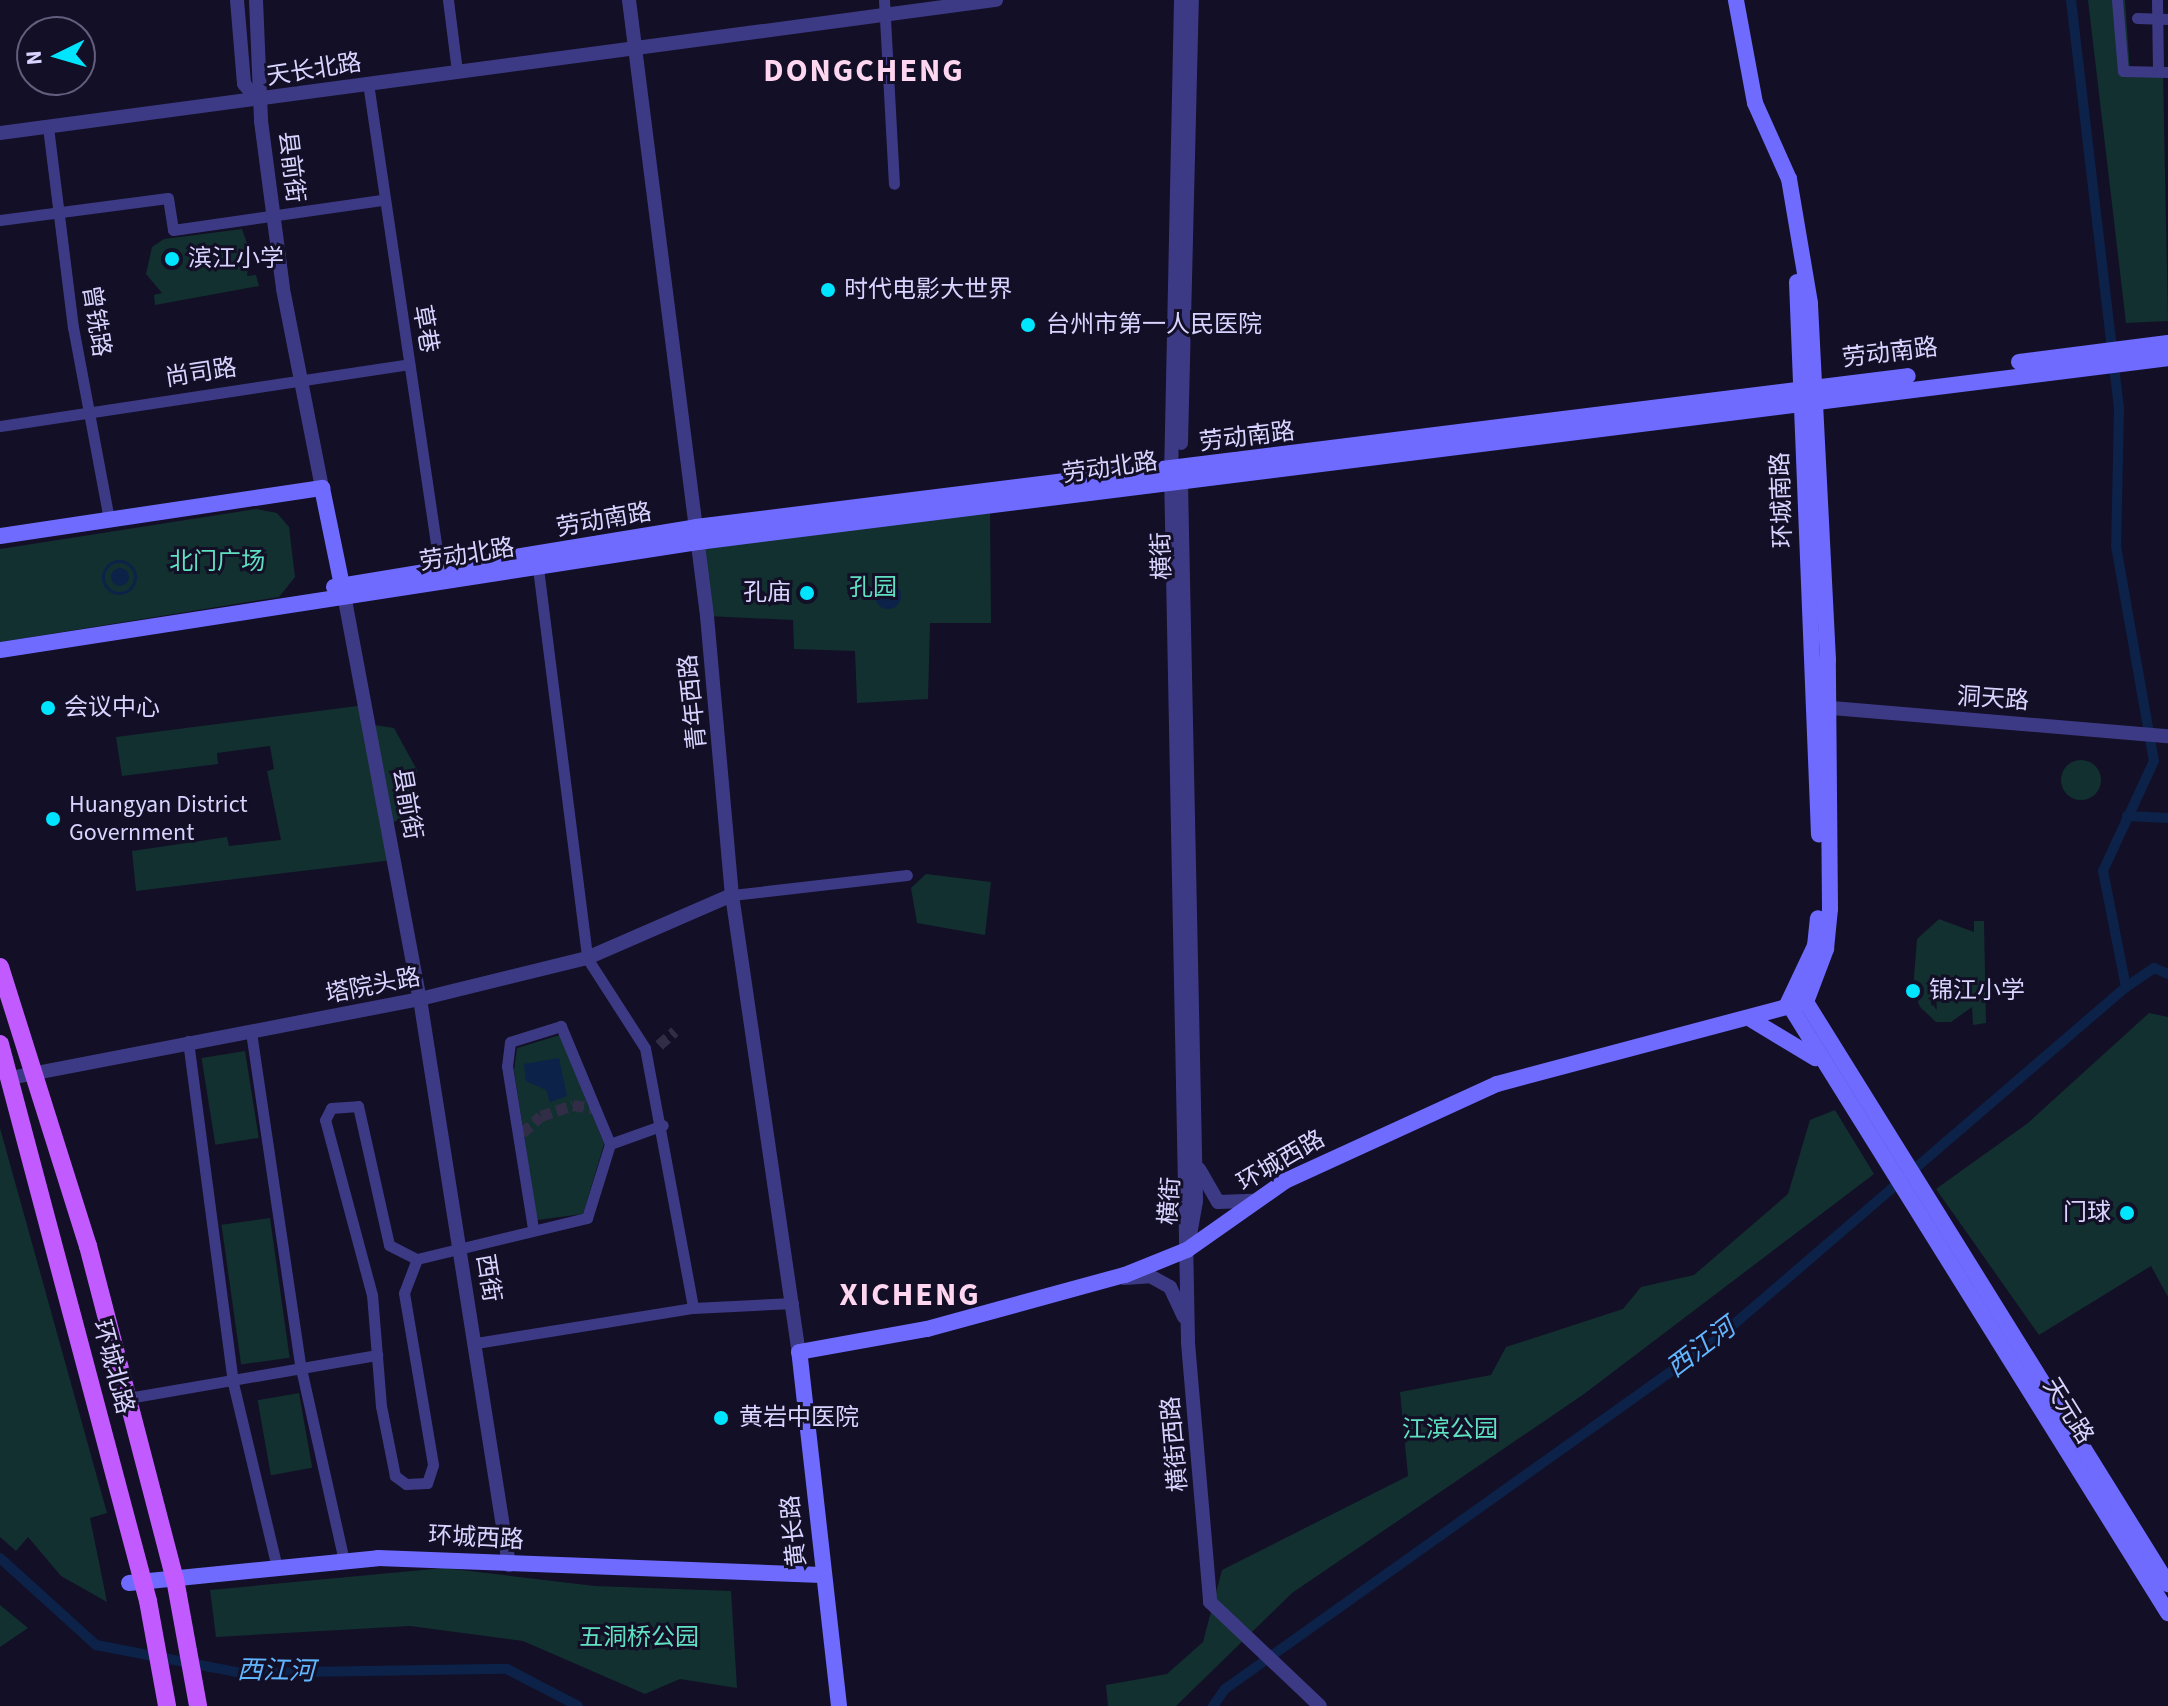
<!DOCTYPE html>
<meta charset="utf-8">
<style>
body{margin:0}
#map{position:relative;width:2168px;height:1706px;overflow:hidden;background:#130f26;font-family:"Source Sans 3","Noto Sans SC",sans-serif}
div>[style]{position:absolute}
[style*='--x']{left:calc(var(--x)*1px);top:calc(var(--y)*1px);width:calc(var(--w)*1px);rotate:calc(var(--a)*1deg)}
.green>*{inset:0;background:#12302f;transform-origin:0 0}
.round{border-radius:50%}
.water>*{inset:0;background:#0c2248}
.stream>*{height:3px;margin:-1.5px;padding:0 1.5px;transform-origin:1.5px;border-radius:1.5px;background:#0c2248}
.stream>.ring{margin:-1.5px;padding:0;box-sizing:content-box;background:none;border:3px solid #0c2248;border-radius:50%}
.canal>*{height:10px;margin:-5px;padding:0 5px;transform-origin:5px;border-radius:5px;background:#0c2248}
.minor-tunnel>*{height:11px;margin-top:-5.5px;transform-origin:0;background:repeating-linear-gradient(90deg,#312d47 0 11px,transparent 0 16.5px)}
.minor>*{height:11px;margin:-5.5px;padding:0 5.5px;transform-origin:5.5px;border-radius:5.5px;background:#3d3a85}
.tertiary>*{height:14px;margin:-7px;padding:0 7px;transform-origin:7px;border-radius:7px;background:#3d3a85}
.secondary>*{height:16px;margin:-8px;padding:0 8px;transform-origin:8px;border-radius:8px;background:#6f6bff}
.primary>*{height:18px;margin:-9px;padding:0 9px;transform-origin:9px;border-radius:9px;background:#c25bff}
.dots>*{width:22px;height:22px;translate:-50% -50%;box-sizing:border-box;border:4px solid #130f26;border-radius:50%}
span{translate:-50% -50%;white-space:nowrap;text-align:center;line-height:1.15;-webkit-text-stroke:6px #130f26;paint-order:stroke}
.street-label{font-size:24px;color:#d9d4ff}
.poi-label{font-size:24px;color:#d9d4ff}
.left{translate:0 -50%;text-align:left}
.right{translate:-100% -50%;text-align:right}
.park-label{font-size:24px;color:#5fe0c0}
.water-label{font-size:26px;color:#62b6ff;font-style:italic}
.district-label{font-size:32px;color:#ffd6f0;font-weight:700;letter-spacing:2px}
.north{position:absolute;left:16px;top:16px;width:80px;height:80px;box-sizing:border-box;background:#130f26;border:2px solid #625e7d;border-radius:50%;rotate:265deg;font-size:22px;font-weight:700;line-height:32px;text-align:center;color:#d9d4ff}
.north::after{content:'';display:block;margin:auto;width:28px;height:36px;background:#00e5ff;clip-path:polygon(50% 0,100% 100%,50% 72%,0 100%)}
</style>
<div id="map">
<div class="green">
<i style="clip-path:polygon(2088px 0,2125px 0,2130px 72px,2163px 71px,2168px 321px,2126px 323px)"></i>
<i style="clip-path:polygon(242px 229px,250px 252px,247px 276px,256px 275px,259px 286px,155px 305px,154px 295px,162px 293px,146px 274px,152px 247px,164px 239px)"></i>
<i style="clip-path:polygon(990px 508px,991px 623px,930px 623px,928px 699px,857px 703px,855px 651px,794px 649px,793px 620px,707px 616px,698px 542px)"></i>
<i style="clip-path:polygon(256px 509px,277px 513px,289px 527px,295px 577px,279px 597px,0 642px,0 549px)"></i>
<i style="clip-path:polygon(365px 705px,368px 724px,394px 728px,417px 770px,412px 810px,387px 827px,393px 860px,136px 891px,132px 851px,227px 837px,229px 846px,281px 840px,267px 771px,274px 769px,270px 746px,217px 753px,218px 764px,122px 776px,116px 737px)"></i>
<i class="round" style="left:2061px;top:760px;width:40px;height:40px"></i>
<i style="clip-path:polygon(926px 874px,991px 882px,985px 935px,917px 923px,911px 888px)"></i>
<i style="clip-path:polygon(1939px 919px,1974px 932px,1974px 921px,1984px 921px,1986px 1023px,1973px 1025px,1972px 1007px,1951px 1022px,1936px 1022px,1920px 1007px,1913px 990px,1917px 939px)"></i>
<i style="clip-path:polygon(2149px 1013px,2168px 1017px,2168px 1297px,2151px 1266px,2039px 1335px,1936px 1189px,2028px 1123px)"></i>
<i style="clip-path:polygon(560px 1035px,604px 1144px,583px 1214px,537px 1220px,514px 1070px,517px 1048px)"></i>
<i style="left:245px;top:1051px;width:88px;height:44px;rotate:81deg"></i>
<i style="clip-path:polygon(1835px 1110px,1874px 1174px,1584px 1394px,1292px 1593px,1176px 1706px,1108px 1706px,1106px 1685px,1167px 1674px,1203px 1642px,1222px 1570px,1408px 1476px,1400px 1392px,1491px 1375px,1506px 1347px,1623px 1309px,1641px 1287px,1694px 1275px,1788px 1194px,1810px 1120px)"></i>
<i style="clip-path:polygon(0 1128px,107px 1513px,90px 1518px,107px 1602px,61px 1576px,28px 1537px,16px 1551px,0 1537px)"></i>
<i style="left:270px;top:1218px;width:141px;height:49px;rotate:82deg"></i>
<i style="left:299px;top:1393px;width:76px;height:42px;rotate:80deg"></i>
<i style="clip-path:polygon(444px 1568px,595px 1586px,731px 1591px,737px 1688px,680px 1679px,645px 1694px,523px 1641px,410px 1626px,216px 1637px,210px 1590px)"></i>
<i style="clip-path:polygon(0 1605px,28px 1628px,0 1647px)"></i>
</div>
<div class="water">
<i class="round" style="left:111px;top:568px;width:18px;height:18px"></i>
<i class="round" style="left:875px;top:583px;width:26px;height:26px"></i>
<i style="clip-path:polygon(559px 1058px,567px 1096px,550px 1102px,546px 1090px,526px 1081px,524px 1064px)"></i>
</div>
<div class="stream">
<i class="ring" style="left:103px;top:561px;width:29px;height:29px"></i>
</div>
<div class="canal">
<i style="--x:2071;--y:0;--w:411;--a:83.3"></i>
<i style="--x:2119;--y:408;--w:138;--a:91.2"></i>
<i style="--x:2116;--y:546;--w:218;--a:80"></i>
<i style="--x:2154;--y:761;--w:121;--a:114.9"></i>
<i style="--x:2103;--y:871;--w:118;--a:78.8"></i>
<i style="--x:2127;--y:816;--w:41;--a:2.8"></i>
<i style="--x:0;--y:1558;--w:130;--a:42.2"></i>
<i style="--x:96;--y:1645;--w:149;--a:10.9"></i>
<i style="--x:242;--y:1673;--w:265;--a:-0.9"></i>
<i style="--x:507;--y:1669;--w:80;--a:27.5"></i>
<i style="--x:1213;--y:1706;--w:21;--a:-55"></i>
<i style="--x:1225;--y:1689;--w:605;--a:-35.45"></i>
<i style="--x:1718;--y:1338;--w:538;--a:-40.71"></i>
<i style="--x:2126;--y:987;--w:34;--a:-34"></i>
<i style="--x:2154;--y:968;--w:15;--a:23"></i>
</div>
<div class="minor-tunnel">
<i style="--x:659;--y:1045;--w:21;--a:-41"></i>
<i style="--x:522;--y:1133;--w:25;--a:-42"></i>
<i style="--x:541;--y:1116;--w:34;--a:-19"></i>
<i style="--x:573;--y:1105;--w:20;--a:9"></i>
</div>
<div class="minor">
<i style="--x:448;--y:0;--w:72;--a:82.8"></i>
<i style="--x:884;--y:0;--w:184;--a:86.9"></i>
<i style="--x:2117;--y:0;--w:71;--a:85.2"></i>
<i style="--x:2123;--y:71;--w:45;--a:1.3"></i>
<i style="--x:2157;--y:0;--w:71;--a:89.2"></i>
<i style="--x:2137;--y:18;--w:31;--a:2"></i>
<i style="--x:368;--y:83;--w:495;--a:81.6"></i>
<i style="--x:48;--y:127;--w:202;--a:82.9"></i>
<i style="--x:73;--y:327;--w:196;--a:79.4"></i>
<i style="--x:0;--y:220;--w:169;--a:-7.5"></i>
<i style="--x:168;--y:198;--w:32;--a:81"></i>
<i style="--x:173;--y:230;--w:209;--a:-8.2"></i>
<i style="--x:0;--y:426;--w:414;--a:-8.6"></i>
<i style="--x:538;--y:568;--w:393;--a:82.8"></i>
<i style="--x:587;--y:958;--w:107;--a:57.2"></i>
<i style="--x:645;--y:1048;--w:264;--a:79.5"></i>
<i style="--x:732;--y:895;--w:176;--a:-6.5"></i>
<i style="--x:251;--y:1032;--w:336;--a:81.6"></i>
<i style="--x:300;--y:1364;--w:202;--a:77.4"></i>
<i style="--x:188;--y:1041;--w:345;--a:82.5"></i>
<i style="--x:233;--y:1383;--w:189;--a:76.6"></i>
<i style="--x:610;--y:1144;--w:56;--a:-19.7"></i>
<i style="--x:417;--y:1259;--w:36;--a:111"></i>
<i style="--x:404;--y:1293;--w:174;--a:80.4"></i>
<i style="--x:433;--y:1465;--w:19;--a:108"></i>
<i style="--x:427;--y:1483;--w:21;--a:177"></i>
<i style="--x:406;--y:1484;--w:14;--a:-144"></i>
<i style="--x:395;--y:1476;--w:71;--a:-101.3"></i>
<i style="--x:381;--y:1406;--w:111;--a:-94.6"></i>
<i style="--x:372;--y:1295;--w:181;--a:-105"></i>
<i style="--x:325;--y:1120;--w:13;--a:-63"></i>
<i style="--x:331;--y:1108;--w:27;--a:-4"></i>
<i style="--x:358;--y:1106;--w:142;--a:77.4"></i>
<i style="--x:389;--y:1245;--w:31;--a:27"></i>
<i style="--x:417;--y:1259;--w:175;--a:-13.6"></i>
<i style="--x:587;--y:1218;--w:77;--a:-72.7"></i>
<i style="--x:610;--y:1144;--w:128;--a:-112.6"></i>
<i style="--x:561;--y:1026;--w:53;--a:162.6"></i>
<i style="--x:510;--y:1042;--w:24;--a:97"></i>
<i style="--x:507;--y:1066;--w:165;--a:80.9"></i>
<i style="--x:476;--y:1343;--w:220;--a:-9.2"></i>
<i style="--x:693;--y:1308;--w:100;--a:-2.9"></i>
<i style="--x:128;--y:1398;--w:253;--a:-9.8"></i>
</div>
<div class="tertiary">
<i style="--x:237;--y:0;--w:84;--a:85.2"></i>
<i style="--x:244;--y:84;--w:23;--a:49"></i>
<i style="--x:256;--y:0;--w:121;--a:87.6"></i>
<i style="--x:261;--y:121;--w:169;--a:82.5"></i>
<i style="--x:283;--y:289;--w:203;--a:78.9"></i>
<i style="--x:629;--y:0;--w:621;--a:82.78"></i>
<i style="--x:707;--y:616;--w:280;--a:84.9"></i>
<i style="--x:732;--y:895;--w:462;--a:81.7"></i>
<i style="--x:1181;--y:0;--w:471;--a:91.2"></i>
<i style="--x:1171;--y:471;--w:872;--a:88.88"></i>
<i style="--x:1188;--y:1343;--w:260;--a:85.1"></i>
<i style="--x:1210;--y:1602;--w:151;--a:43.4"></i>
<i style="--x:0;--y:133;--w:1005;--a:-7.61"></i>
<i style="--x:1181;--y:443;--w:443;--a:-88.6"></i>
<i style="--x:1181;--y:484;--w:717;--a:88.8"></i>
<i style="--x:1196;--y:1201;--w:34;--a:100"></i>
<i style="--x:345;--y:600;--w:406;--a:79.4"></i>
<i style="--x:420;--y:999;--w:573;--a:81.06"></i>
<i style="--x:1820;--y:707;--w:349;--a:4.8"></i>
<i style="--x:10;--y:1078;--w:418;--a:-10.9"></i>
<i style="--x:420;--y:999;--w:172;--a:-13.8"></i>
<i style="--x:587;--y:958;--w:158;--a:-23.5"></i>
<i style="--x:1199;--y:1169;--w:38;--a:60"></i>
<i style="--x:1218;--y:1202;--w:35;--a:-2"></i>
<i style="--x:1124;--y:1278;--w:26;--a:-4"></i>
<i style="--x:1150;--y:1276;--w:23;--a:29"></i>
<i style="--x:1170;--y:1287;--w:33;--a:65"></i>
</div>
<div class="secondary">
<i style="--x:1797;--y:282;--w:553;--a:87.72"></i>
<i style="--x:2019;--y:362;--w:150;--a:-7.3"></i>
<i style="--x:0;--y:536;--w:326;--a:-8.5"></i>
<i style="--x:322;--y:488;--w:109;--a:78.4"></i>
<i style="--x:334;--y:587;--w:367;--a:-9.4"></i>
<i style="--x:696;--y:527;--w:1221;--a:-7.1"></i>
<i style="--x:0;--y:650;--w:706;--a:-8.8"></i>
<i style="--x:698;--y:542;--w:1481;--a:-7.13"></i>
<i style="--x:1801;--y:994;--w:695;--a:58.12"></i>
<i style="--x:1788;--y:1003;--w:63;--a:-64.7"></i>
<i style="--x:1815;--y:946;--w:28;--a:-84"></i>
<i style="--x:1788;--y:1003;--w:719;--a:58.08"></i>
<i style="--x:1752;--y:1020;--w:74;--a:31.1"></i>
<i style="--x:129;--y:1583;--w:250;--a:-5.7"></i>
<i style="--x:378;--y:1558;--w:444;--a:2.2"></i>
<i style="--x:839;--y:1706;--w:356;--a:-96.4"></i>
<i style="--x:799;--y:1352;--w:130;--a:-10.2"></i>
<i style="--x:927;--y:1329;--w:205;--a:-15.3"></i>
<i style="--x:1125;--y:1275;--w:67;--a:-22"></i>
<i style="--x:1187;--y:1250;--w:120;--a:-35.1"></i>
<i style="--x:1285;--y:1181;--w:233;--a:-24.6"></i>
<i style="--x:1497;--y:1084;--w:320;--a:-14.9"></i>
<i style="--x:1806;--y:1002;--w:57;--a:-69.3"></i>
<i style="--x:1826;--y:949;--w:40;--a:-84.3"></i>
<i style="--x:1830;--y:909;--w:249;--a:-90.5"></i>
<i style="--x:1828;--y:660;--w:357;--a:-92.9"></i>
<i style="--x:1810;--y:303;--w:126;--a:-99.6"></i>
<i style="--x:1789;--y:179;--w:83;--a:-114.1"></i>
<i style="--x:1755;--y:103;--w:105;--a:-100.5"></i>
</div>
<div class="primary">
<i style="--x:0;--y:967;--w:293;--a:72.5"></i>
<i style="--x:88;--y:1246;--w:344;--a:75.4"></i>
<i style="--x:175;--y:1579;--w:129;--a:79.7"></i>
<i style="--x:0;--y:1044;--w:576;--a:75.12"></i>
<i style="--x:148;--y:1601;--w:107;--a:79.7"></i>
</div>
<div class="dots">
<i style="left:172px;top:259px;background:#00e5ff"></i>
<i style="left:828px;top:290px;background:#00e5ff"></i>
<i style="left:1028px;top:325px;background:#00e5ff"></i>
<i style="left:807px;top:593px;background:#00e5ff"></i>
<i style="left:48px;top:708px;background:#00e5ff"></i>
<i style="left:53px;top:819px;background:#00e5ff"></i>
<i style="left:1913px;top:991px;background:#00e5ff"></i>
<i style="left:2127px;top:1213px;background:#00e5ff"></i>
<i style="left:721px;top:1418px;background:#00e5ff"></i>
</div>
<div class="street-label">
<span style="left:314px;top:70px;rotate:-9deg">天长北路</span>
<span style="left:291px;top:167px;rotate:83deg">县前街</span>
<span style="left:96px;top:321px;rotate:81deg">曾铣路</span>
<span style="left:425px;top:329px;rotate:80deg">草巷</span>
<span style="left:1890px;top:353px;rotate:-7deg">劳动南路</span>
<span style="left:201px;top:373px;rotate:-9deg">尚司路</span>
<span style="left:1247px;top:437px;rotate:-7deg">劳动南路</span>
<span style="left:1110px;top:468px;rotate:-8deg">劳动北路</span>
<span style="left:1782px;top:500px;rotate:-92deg">环城南路</span>
<span style="left:604px;top:520px;rotate:-10deg">劳动南路</span>
<span style="left:467px;top:555px;rotate:-9deg">劳动北路</span>
<span style="left:1162px;top:556px;rotate:-92deg">横街</span>
<span style="left:1993px;top:699px;rotate:4deg">洞天路</span>
<span style="left:693px;top:702px;rotate:-96deg">青年西路</span>
<span style="left:407px;top:804px;rotate:80deg">县前街</span>
<span style="left:373px;top:986px;rotate:-11deg">塔院头路</span>
<span style="left:1281px;top:1161px;rotate:-30deg">环城西路</span>
<span style="left:1170px;top:1201px;rotate:-86deg">横街</span>
<span style="left:488px;top:1278px;rotate:81deg">西街</span>
<span style="left:113px;top:1367px;rotate:75deg">环城北路</span>
<span style="left:2068px;top:1411px;rotate:58deg">天元路</span>
<span style="left:1175px;top:1444px;rotate:-95deg">横街西路</span>
<span style="left:794px;top:1531px;rotate:-96deg">黄长路</span>
<span style="left:476px;top:1538px;rotate:3deg">环城西路</span>
</div>
<div class="poi-label">
<span class="left" style="left:188px;top:259px">滨江小学</span>
<span class="left" style="left:844px;top:290px">时代电影大世界</span>
<span class="left" style="left:1046px;top:325px">台州市第一人民医院</span>
<span class="right" style="left:791px;top:593px">孔庙</span>
<span class="left" style="left:64px;top:708px">会议中心</span>
<span class="left" style="left:69px;top:819px">Huangyan District<br>Government</span>
<span class="left" style="left:1929px;top:991px">锦江小学</span>
<span class="right" style="left:2111px;top:1213px">门球</span>
<span class="left" style="left:739px;top:1418px">黄岩中医院</span>
</div>
<div class="park-label">
<span style="left:217px;top:562px">北门广场</span>
<span style="left:873px;top:588px">孔园</span>
<span style="left:1450px;top:1430px">江滨公园</span>
<span style="left:639px;top:1638px">五洞桥公园</span>
</div>
<div class="water-label">
<span style="left:1701px;top:1348px;rotate:-37deg">西江河</span>
<span style="left:276px;top:1671px;rotate:1deg">西江河</span>
</div>
<div class="district-label">
<span style="left:864px;top:71px">DONGCHENG</span>
<span style="left:910px;top:1295px">XICHENG</span>
</div>
<div class="north">N</div>
</div>
